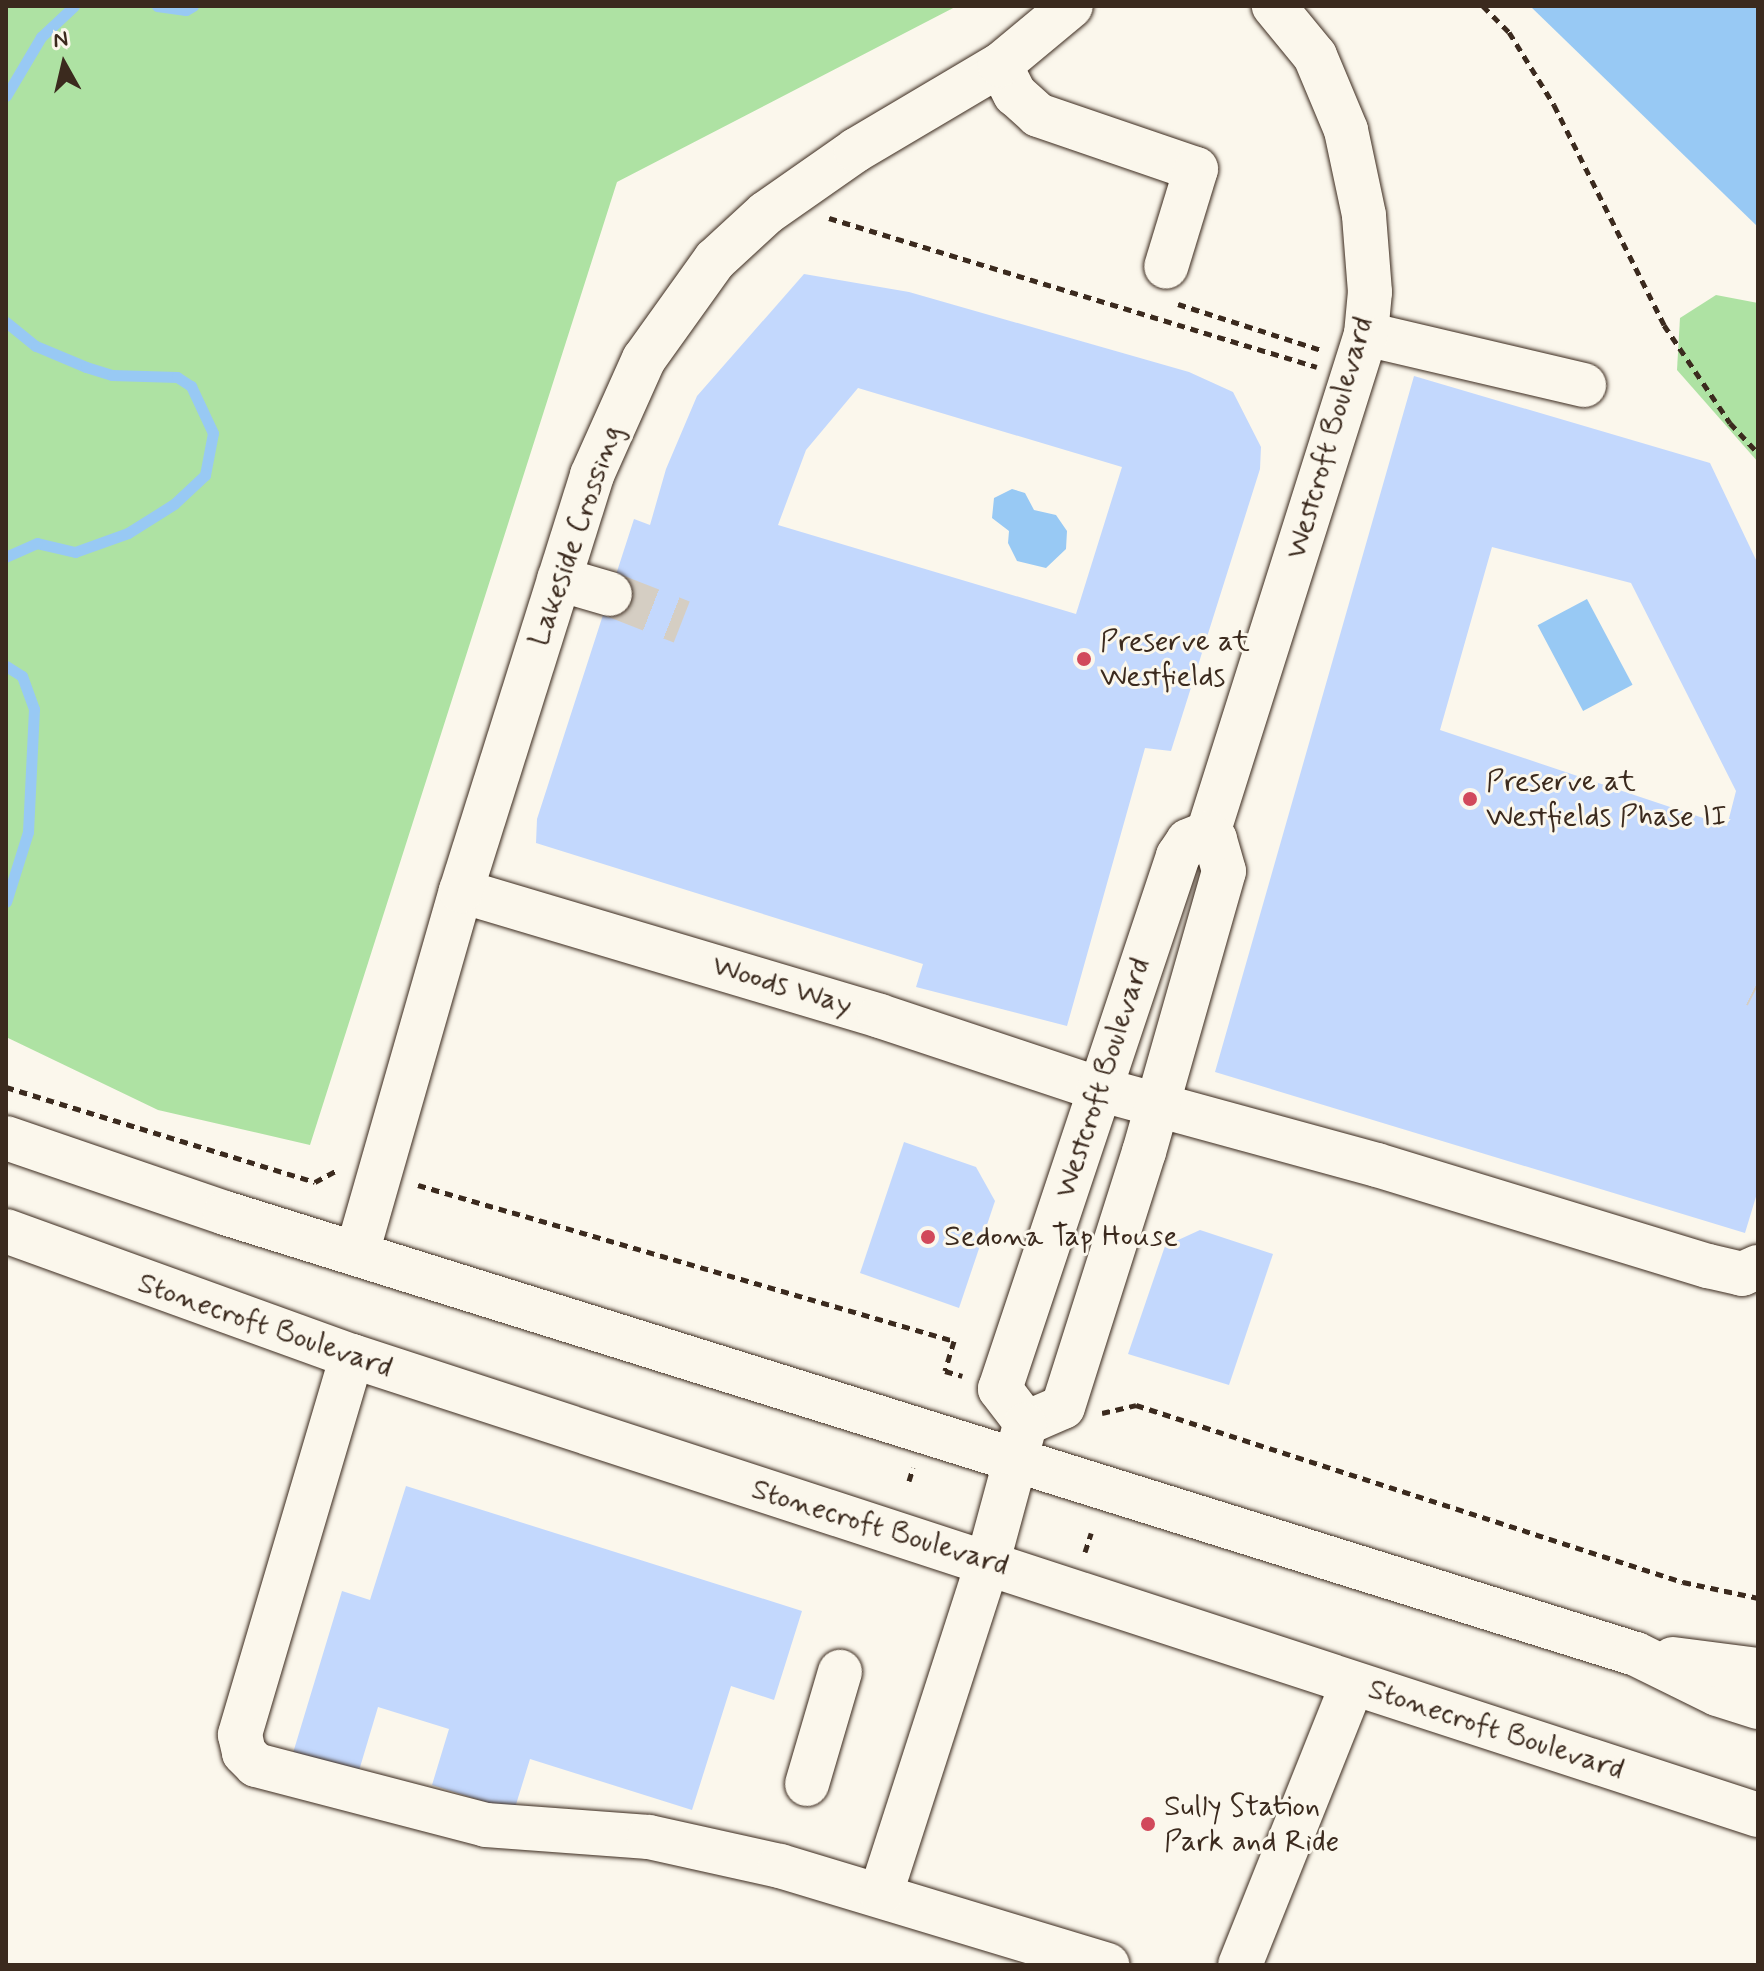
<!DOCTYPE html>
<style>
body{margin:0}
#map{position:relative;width:1764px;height:1971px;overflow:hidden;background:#fbf7ec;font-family:Mynerve,sans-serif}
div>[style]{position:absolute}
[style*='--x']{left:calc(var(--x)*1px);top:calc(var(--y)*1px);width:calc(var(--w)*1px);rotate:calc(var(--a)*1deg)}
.green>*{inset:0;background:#aee2a3}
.water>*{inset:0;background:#98c9f4;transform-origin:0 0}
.stream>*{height:11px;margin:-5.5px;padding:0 5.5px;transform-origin:5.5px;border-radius:5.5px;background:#98c9f4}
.building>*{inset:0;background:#c3d8fd}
.minor-tunnel>*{height:44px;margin-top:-22px;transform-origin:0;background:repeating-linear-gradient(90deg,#d5cec3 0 44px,transparent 0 66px)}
.path>*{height:5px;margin-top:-2.5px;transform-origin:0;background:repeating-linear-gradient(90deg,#3b2a1e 0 8px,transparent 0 14px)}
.roads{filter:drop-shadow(0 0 2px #3b2a1e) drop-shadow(0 0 2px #3b2a1e)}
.minor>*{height:44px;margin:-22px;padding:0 22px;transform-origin:22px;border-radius:22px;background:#fbf7ec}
.major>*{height:44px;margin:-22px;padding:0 22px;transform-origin:22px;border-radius:22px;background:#fbf7ec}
.dots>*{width:22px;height:22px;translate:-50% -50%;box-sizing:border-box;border:4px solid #fbf7ec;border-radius:50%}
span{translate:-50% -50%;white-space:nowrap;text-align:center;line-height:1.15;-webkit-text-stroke:6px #fbf7ec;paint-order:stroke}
.street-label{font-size:30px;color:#3b2a1e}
.poi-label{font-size:30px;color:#3b2a1e}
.left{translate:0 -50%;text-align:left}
.frame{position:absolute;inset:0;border:8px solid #3b2a1e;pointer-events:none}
.north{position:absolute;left:24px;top:24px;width:80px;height:80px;-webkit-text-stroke:6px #fbf7ec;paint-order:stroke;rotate:352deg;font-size:22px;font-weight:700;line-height:32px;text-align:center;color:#3b2a1e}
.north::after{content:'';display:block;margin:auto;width:28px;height:36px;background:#3b2a1e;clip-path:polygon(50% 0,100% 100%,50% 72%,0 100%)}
</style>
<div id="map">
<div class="green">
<i style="clip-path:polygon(6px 6px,957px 6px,617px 182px,310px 1145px,158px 1110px,6px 1037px)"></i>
<i style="clip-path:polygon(1716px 295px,1758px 303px,1758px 462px,1677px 370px,1680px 318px)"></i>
</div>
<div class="water">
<i style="clip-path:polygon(1530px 6px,1758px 6px,1758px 227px)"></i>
<i style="clip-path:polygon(1012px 489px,1025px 493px,1034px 510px,1056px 515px,1067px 531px,1066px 549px,1046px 568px,1017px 561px,1008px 543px,1009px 531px,992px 518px,994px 498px)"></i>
<i style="left:1587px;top:599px;width:97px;height:56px;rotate:62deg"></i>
</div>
<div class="stream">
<i style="--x:157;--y:6;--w:29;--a:8"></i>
<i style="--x:186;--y:10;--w:8;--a:-30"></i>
<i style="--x:6;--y:96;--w:69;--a:-59.3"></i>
<i style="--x:41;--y:37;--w:45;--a:-43.2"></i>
<i style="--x:6;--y:322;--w:38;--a:39"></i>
<i style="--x:36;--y:346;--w:54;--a:22.8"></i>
<i style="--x:86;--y:367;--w:27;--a:17"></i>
<i style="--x:112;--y:375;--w:65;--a:1.8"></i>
<i style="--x:177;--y:377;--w:17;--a:33"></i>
<i style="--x:191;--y:386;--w:52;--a:64.9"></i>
<i style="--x:213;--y:433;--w:43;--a:100.8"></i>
<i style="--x:205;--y:475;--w:42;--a:136.9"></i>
<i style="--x:174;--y:504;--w:54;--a:147.8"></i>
<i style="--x:128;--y:533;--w:56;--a:160.3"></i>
<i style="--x:75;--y:552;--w:39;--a:-167"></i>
<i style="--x:37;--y:543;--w:34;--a:156"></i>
<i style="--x:6;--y:666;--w:19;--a:32"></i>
<i style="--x:22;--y:676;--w:35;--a:70"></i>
<i style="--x:34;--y:709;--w:123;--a:92.8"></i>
<i style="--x:28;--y:832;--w:73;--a:107.4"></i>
</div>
<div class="building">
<i style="clip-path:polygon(evenodd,804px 274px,909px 292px,1189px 372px,1233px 392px,1261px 447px,1260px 469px,1171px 751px,1145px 748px,1067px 1026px,916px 987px,923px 964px,536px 843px,537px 819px,634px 519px,650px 525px,666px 469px,697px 396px,804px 274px,858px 388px,1122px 467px,1076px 614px,778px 525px,806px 450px,858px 388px)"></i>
<i style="clip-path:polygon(evenodd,1414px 376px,1710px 463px,1758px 564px,1758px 1190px,1745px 1233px,1215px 1072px,1414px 376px,1492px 547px,1631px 583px,1736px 791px,1727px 826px,1440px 730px,1492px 547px)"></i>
<i style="clip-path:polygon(904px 1142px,976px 1167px,995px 1201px,959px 1308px,860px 1273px)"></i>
<i style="clip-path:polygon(1200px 1230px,1273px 1254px,1229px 1385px,1128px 1354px,1165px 1246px)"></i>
<i style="clip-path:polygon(406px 1486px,802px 1611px,774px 1700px,731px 1686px,692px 1810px,530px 1759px,514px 1811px,432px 1785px,449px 1729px,378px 1707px,358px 1774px,293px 1753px,342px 1591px,370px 1600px)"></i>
</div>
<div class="minor-tunnel">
<i style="--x:610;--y:594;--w:77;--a:21.3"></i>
<i style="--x:1756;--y:985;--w:2;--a:27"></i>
</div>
<div class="path">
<i style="--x:1483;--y:6;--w:37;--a:45"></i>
<i style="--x:1509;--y:32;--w:86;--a:58.3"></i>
<i style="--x:1554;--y:105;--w:246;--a:63.4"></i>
<i style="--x:1664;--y:325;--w:118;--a:56"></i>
<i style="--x:1730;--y:423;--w:41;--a:47"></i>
<i style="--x:829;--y:218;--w:510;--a:16.98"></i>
<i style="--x:1178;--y:304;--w:150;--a:17.8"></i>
<i style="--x:6;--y:1087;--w:323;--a:17.1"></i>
<i style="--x:315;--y:1182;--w:27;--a:-28"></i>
<i style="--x:418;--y:1185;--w:558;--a:16.23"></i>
<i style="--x:954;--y:1341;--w:31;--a:107"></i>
<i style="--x:945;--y:1371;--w:18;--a:16"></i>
<i style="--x:1102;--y:1413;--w:35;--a:-13"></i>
<i style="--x:1136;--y:1405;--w:575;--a:17.93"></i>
<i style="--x:1683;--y:1582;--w:77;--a:12"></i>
<i style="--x:909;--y:1481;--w:14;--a:-73"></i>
<i style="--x:1085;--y:1552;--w:20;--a:-72"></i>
</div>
<div class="roads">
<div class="minor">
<i style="--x:1000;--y:65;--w:33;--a:63"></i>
<i style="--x:1015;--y:94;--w:31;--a:42"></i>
<i style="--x:1038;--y:115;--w:167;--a:18.9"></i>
<i style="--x:1196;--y:169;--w:102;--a:107"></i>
<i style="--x:1366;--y:334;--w:224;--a:13.2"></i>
<i style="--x:559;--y:579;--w:53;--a:16.4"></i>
<i style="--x:1208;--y:833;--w:523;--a:-72.43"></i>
<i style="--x:1366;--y:334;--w:42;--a:-84.6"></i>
<i style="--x:1370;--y:292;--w:77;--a:-94.5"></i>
<i style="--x:1364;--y:215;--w:87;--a:-102"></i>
<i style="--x:1346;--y:130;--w:80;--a:-112.7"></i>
<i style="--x:1315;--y:56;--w:65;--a:-129.4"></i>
<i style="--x:461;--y:891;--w:437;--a:16.6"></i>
<i style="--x:880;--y:1016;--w:231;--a:18.4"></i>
<i style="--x:1099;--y:1089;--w:288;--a:15.3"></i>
<i style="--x:1377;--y:1165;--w:346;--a:17"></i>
<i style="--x:1708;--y:1266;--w:35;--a:13"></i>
<i style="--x:1742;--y:1274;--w:17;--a:-24"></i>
<i style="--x:357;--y:1253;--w:377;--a:-74"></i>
<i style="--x:461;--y:891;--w:436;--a:-72.5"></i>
<i style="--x:592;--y:475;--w:127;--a:-65.9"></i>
<i style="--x:644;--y:359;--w:122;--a:-54.4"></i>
<i style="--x:715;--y:260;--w:69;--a:-42.7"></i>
<i style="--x:766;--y:213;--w:110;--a:-35"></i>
<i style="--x:856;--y:150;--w:167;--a:-30.6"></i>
<i style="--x:1000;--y:65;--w:92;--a:-39.7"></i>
<i style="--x:352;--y:1356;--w:395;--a:106.5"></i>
<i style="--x:240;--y:1735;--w:18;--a:77"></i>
<i style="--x:244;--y:1753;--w:17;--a:45"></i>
<i style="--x:256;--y:1765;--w:238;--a:14.6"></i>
<i style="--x:486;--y:1825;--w:163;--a:4.2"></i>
<i style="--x:649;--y:1837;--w:134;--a:12.5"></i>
<i style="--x:780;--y:1866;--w:342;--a:16.8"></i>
<i style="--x:1026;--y:1423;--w:43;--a:-127.4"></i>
<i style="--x:1000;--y:1389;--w:562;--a:-71.53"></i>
<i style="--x:1178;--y:856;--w:18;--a:-56"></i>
<i style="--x:1188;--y:841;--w:22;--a:-22"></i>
<i style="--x:1026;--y:1423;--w:40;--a:-23.4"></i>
<i style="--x:1063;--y:1407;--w:268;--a:-72.4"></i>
<i style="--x:1144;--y:1152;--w:292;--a:-74.1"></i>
<i style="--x:1224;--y:871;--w:33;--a:-106"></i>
<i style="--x:1215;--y:839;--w:9;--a:-139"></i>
<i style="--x:807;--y:1784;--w:117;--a:-73.6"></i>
<i style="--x:881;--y:1893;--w:349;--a:-72.1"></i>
<i style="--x:988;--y:1561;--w:141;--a:-74.8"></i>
<i style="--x:1240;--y:1965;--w:302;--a:-68.2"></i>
</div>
<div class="major">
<i style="--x:6;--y:1138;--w:231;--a:18.9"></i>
<i style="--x:225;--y:1213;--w:1478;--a:17.36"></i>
<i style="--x:1636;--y:1654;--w:90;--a:26.3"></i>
<i style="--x:1717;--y:1694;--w:43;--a:17.6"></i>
<i style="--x:6;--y:1231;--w:368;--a:19.9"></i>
<i style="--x:352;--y:1356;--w:1479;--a:18.08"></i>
<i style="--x:1673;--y:1659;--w:86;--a:7.4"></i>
</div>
</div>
<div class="dots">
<i style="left:1084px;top:659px;background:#d1495b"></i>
<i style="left:1470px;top:799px;background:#d1495b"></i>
<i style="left:928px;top:1237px;background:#d1495b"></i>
<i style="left:1148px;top:1824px;background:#d1495b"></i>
</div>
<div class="street-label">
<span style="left:1330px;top:438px;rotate:-74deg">Westcroft Boulevard</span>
<span style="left:576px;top:536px;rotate:-71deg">Lakeside Crossing</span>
<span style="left:782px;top:986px;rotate:17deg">Woods Way</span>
<span style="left:1103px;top:1078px;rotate:-72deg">Westcroft Boulevard</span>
<span style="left:265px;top:1326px;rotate:19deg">Stonecroft Boulevard</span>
<span style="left:880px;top:1528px;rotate:17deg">Stonecroft Boulevard</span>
<span style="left:1496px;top:1730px;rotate:18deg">Stonecroft Boulevard</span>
</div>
<div class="poi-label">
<span class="left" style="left:1100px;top:659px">Preserve at<br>Westfields</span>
<span class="left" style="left:1486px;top:799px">Preserve at<br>Westfields Phase II</span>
<span class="left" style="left:944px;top:1237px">Sedona Tap House</span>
<span class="left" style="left:1164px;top:1824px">Sully Station<br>Park and Ride</span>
</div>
<div class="frame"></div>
<div class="north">N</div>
</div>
